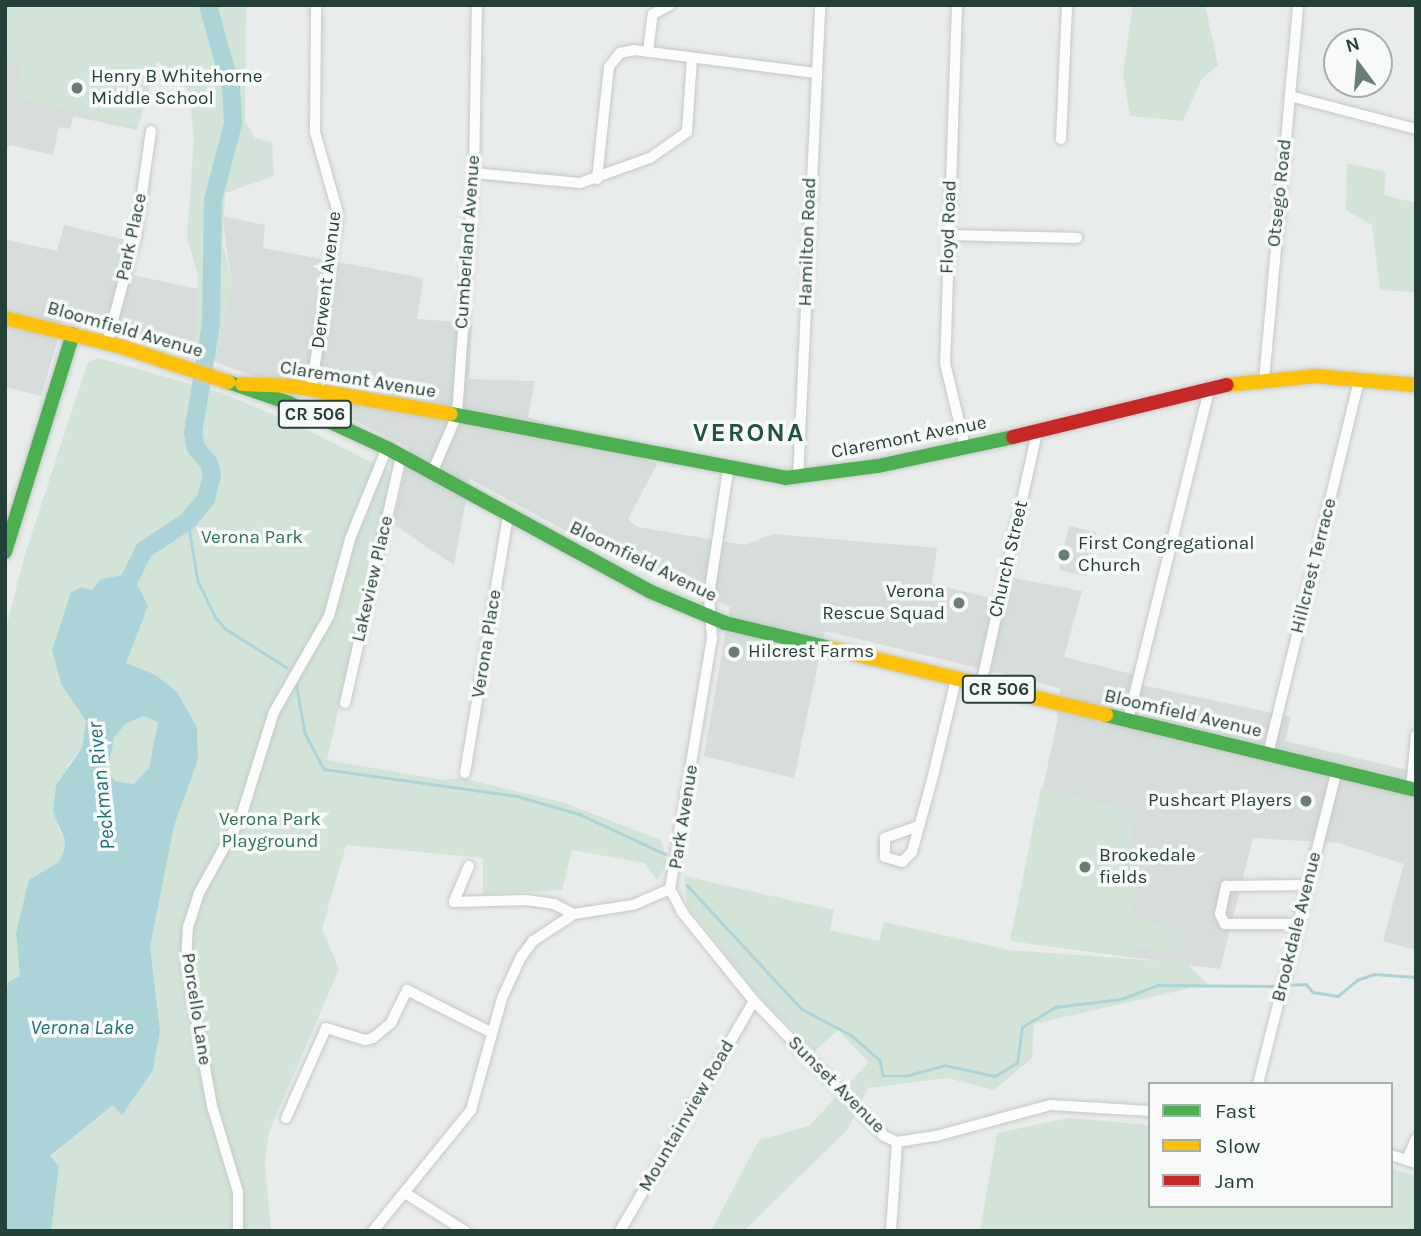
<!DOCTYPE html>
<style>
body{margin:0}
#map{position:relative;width:1421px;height:1236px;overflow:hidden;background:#e8ecea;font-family:Karla,sans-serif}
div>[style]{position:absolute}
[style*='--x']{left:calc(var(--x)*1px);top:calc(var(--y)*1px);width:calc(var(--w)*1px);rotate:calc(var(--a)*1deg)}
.built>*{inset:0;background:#d6ddda;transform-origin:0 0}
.green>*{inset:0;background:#d2e4d7}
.water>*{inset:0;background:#abd3d8}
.stream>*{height:2.5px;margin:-1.25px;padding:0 1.25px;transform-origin:1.25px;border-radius:1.25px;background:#abd3d8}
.river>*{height:18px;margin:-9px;padding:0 9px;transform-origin:9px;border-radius:9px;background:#abd3d8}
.roads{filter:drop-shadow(0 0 2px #c5c9c7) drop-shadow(0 0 2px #c5c9c7)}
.street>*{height:10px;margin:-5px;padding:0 5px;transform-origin:5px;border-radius:5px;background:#fcfcfc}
.fast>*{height:14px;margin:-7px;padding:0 7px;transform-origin:7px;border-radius:7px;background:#4caf50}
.slow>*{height:14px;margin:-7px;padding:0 7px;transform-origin:7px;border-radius:7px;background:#ffc107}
.jam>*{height:14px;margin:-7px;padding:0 7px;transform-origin:7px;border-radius:7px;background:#c62828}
.dots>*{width:19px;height:19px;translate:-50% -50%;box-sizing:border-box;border:4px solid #f7faf8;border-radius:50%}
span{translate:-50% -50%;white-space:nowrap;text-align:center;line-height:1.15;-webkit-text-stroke:7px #f7faf8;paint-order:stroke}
.shield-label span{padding:2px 5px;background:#f7faf8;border:2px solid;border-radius:5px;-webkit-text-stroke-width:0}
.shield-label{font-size:18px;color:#254038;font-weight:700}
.poi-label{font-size:19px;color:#254038}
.left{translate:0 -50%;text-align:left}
.right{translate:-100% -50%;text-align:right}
.street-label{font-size:19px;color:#254038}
.park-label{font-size:19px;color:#31754a}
.water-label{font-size:21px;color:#226d7a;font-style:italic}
.district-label{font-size:26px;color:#225145;font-weight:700;letter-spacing:2px}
.frame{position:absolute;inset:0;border:7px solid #254038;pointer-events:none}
.legend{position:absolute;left:1148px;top:1082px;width:245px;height:126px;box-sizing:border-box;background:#f7faf8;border:2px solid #a3b0ab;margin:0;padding:9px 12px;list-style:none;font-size:21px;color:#254038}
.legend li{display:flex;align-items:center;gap:14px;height:35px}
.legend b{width:35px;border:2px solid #a3b0ab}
.north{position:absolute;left:1323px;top:28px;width:70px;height:70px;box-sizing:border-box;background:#f7faf8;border:2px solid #a3b0ab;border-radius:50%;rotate:344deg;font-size:19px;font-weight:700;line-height:28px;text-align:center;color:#254038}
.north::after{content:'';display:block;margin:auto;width:24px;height:32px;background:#697c76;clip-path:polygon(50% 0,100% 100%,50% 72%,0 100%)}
</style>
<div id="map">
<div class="built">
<i style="clip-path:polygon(5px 5px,173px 5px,137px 130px,73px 116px,70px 129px,59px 127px,53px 155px,10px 145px,5px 153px)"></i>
<i style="clip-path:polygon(222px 216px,265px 225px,263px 248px,423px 278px,417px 319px,472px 323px,469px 379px,535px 381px,528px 417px,657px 464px,628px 519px,637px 527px,745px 545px,773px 534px,937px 548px,932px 584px,992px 598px,998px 575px,1082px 591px,1064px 657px,1144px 677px,1142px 685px,1291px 717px,1285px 741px,1416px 772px,1416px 950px,1383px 941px,1404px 864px,1339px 843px,1253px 838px,1220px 969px,1010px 941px,1057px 722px,1060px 688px,825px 631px,794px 778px,704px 756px,730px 607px,600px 549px,470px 479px,454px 565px,393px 524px,410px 448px,298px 392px,168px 345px,64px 318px,41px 396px,5px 387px,7px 240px,57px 251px,64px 225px,126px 240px,118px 272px,198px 289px,197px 327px,192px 346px,232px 285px)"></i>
<i style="left:1069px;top:526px;width:28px;height:45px;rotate:13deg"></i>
</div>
<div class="green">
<i style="clip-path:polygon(5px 5px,246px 5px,245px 121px,255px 138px,272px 142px,274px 176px,225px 193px,223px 243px,232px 285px,217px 355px,192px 346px,197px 327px,198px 276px,187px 237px,194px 139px,189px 91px,157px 60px,138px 126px,16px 98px,22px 59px,5px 51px)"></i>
<i style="clip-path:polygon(1133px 5px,1205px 5px,1218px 65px,1201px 80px,1183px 121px,1130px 116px,1123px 73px)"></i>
<i style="clip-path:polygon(1347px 163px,1386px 172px,1384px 195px,1416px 203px,1416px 292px,1380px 290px,1372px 225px,1346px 210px)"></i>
<i style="clip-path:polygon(99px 358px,222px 393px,300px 426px,392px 473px,327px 760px,443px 780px,461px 778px,562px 802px,661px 840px,667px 864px,657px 880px,644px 863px,572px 850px,562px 890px,483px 894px,483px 858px,346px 845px,322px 929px,339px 969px,269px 1132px,265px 1164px,271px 1231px,51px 1231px,59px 1168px,50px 1157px,113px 1105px,122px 1114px,160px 1030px,150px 947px,154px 915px,174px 826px,198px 760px,197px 727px,177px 692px,156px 675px,125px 664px,148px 606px,134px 584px,120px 578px,102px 579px,92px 590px,77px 588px,71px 592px,52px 650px,61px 684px,86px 721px,82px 748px,67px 766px,59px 830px,65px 840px,64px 851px,20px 976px,8px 982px,5px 1002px,5px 632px,25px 554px,88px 362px)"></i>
<i style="clip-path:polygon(145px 716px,158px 721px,149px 768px,134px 784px,115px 781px,107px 770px,114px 738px,125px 724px)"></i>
<i style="clip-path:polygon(1041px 788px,1136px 812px,1120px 887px,1140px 892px,1130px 916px,1184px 931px,1181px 944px,1166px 953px,1133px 946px,1130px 957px,1010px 941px)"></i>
<i style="clip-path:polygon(684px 876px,834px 910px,830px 930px,879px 941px,884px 922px,1009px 950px,1186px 963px,1208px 984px,1034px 1024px,1032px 1058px,994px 1090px,947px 1078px,868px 1088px,848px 1129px,744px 1231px,711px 1231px,759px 1140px,809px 1126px,869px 1062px,838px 1030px,814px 1052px,756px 992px,687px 905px)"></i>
<i style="clip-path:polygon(1069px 1118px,1150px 1125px,1150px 1206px,1391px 1206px,1391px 1168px,1416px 1176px,1416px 1231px,980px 1231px,997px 1133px)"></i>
</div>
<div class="water">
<i style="clip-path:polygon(evenodd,124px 575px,135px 580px,148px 606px,126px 663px,156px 675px,177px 692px,197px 727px,198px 760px,174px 826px,150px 947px,160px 1030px,153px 1070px,122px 1115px,113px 1105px,50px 1156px,59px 1167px,51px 1231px,5px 1230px,5px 1002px,8px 982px,20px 976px,16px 933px,29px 880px,59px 862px,64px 851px,65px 840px,53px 812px,56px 785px,82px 748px,86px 721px,61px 684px,52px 650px,71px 592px,81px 587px,92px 590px,101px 579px,124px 575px,144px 716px,158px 722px,149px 768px,134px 784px,115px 781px,108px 770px,114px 738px,125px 724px,144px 716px)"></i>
</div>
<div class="stream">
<i style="--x:188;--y:521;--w:61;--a:80.5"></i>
<i style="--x:198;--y:581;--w:41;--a:64.1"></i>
<i style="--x:216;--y:618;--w:15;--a:48"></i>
<i style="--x:226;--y:629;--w:71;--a:32.3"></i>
<i style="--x:296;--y:682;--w:52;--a:80"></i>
<i style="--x:305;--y:733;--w:41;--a:62.2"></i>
<i style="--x:324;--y:769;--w:195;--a:8"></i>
<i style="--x:517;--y:796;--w:65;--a:16.2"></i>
<i style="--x:579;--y:814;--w:95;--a:24.9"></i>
<i style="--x:687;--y:885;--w:169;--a:47.2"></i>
<i style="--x:802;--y:1009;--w:55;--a:28"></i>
<i style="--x:851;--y:1035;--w:38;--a:41"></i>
<i style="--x:880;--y:1060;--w:16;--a:79"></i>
<i style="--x:883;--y:1076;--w:22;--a:0"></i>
<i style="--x:905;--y:1076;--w:41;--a:-15.4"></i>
<i style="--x:945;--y:1065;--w:51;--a:12.4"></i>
<i style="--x:995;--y:1076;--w:26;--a:-31"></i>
<i style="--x:1017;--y:1063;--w:36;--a:-82"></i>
<i style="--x:1022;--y:1027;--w:39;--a:-31"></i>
<i style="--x:1055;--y:1007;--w:66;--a:-6.9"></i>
<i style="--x:1121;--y:999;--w:39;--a:-21"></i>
<i style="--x:1157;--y:985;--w:123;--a:0.5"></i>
<i style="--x:1287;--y:985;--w:19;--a:-3"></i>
<i style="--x:1306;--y:984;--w:11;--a:49"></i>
<i style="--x:1313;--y:992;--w:25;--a:9"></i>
<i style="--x:1338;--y:996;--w:25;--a:-40"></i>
<i style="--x:1357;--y:980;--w:18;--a:-19"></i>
<i style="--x:1374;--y:974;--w:42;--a:4.1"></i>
</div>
<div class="river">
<i style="--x:120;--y:599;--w:55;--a:-63.9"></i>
<i style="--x:144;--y:550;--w:53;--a:-33.4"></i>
<i style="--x:188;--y:521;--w:28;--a:-51"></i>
<i style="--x:206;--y:499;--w:25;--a:-76"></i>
<i style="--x:212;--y:475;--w:12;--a:-104"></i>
<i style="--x:209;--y:463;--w:20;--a:-131"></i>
<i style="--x:196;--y:448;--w:15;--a:-101"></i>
<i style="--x:193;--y:433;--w:110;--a:-80.6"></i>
<i style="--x:211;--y:324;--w:124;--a:-89.1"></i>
<i style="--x:213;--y:200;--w:79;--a:-75.3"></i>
<i style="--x:233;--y:124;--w:36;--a:-93"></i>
<i style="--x:231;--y:88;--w:86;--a:-105.5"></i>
</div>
<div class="roads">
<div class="street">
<i style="--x:957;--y:5;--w:358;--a:91.9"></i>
<i style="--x:945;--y:363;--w:86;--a:76.6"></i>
<i style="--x:648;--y:52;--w:38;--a:-83"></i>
<i style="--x:653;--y:14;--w:19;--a:-28"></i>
<i style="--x:1290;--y:96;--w:130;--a:14.7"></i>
<i style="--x:1061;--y:139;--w:134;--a:-87.4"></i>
<i style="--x:474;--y:173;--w:106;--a:5.4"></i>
<i style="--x:580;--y:183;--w:74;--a:-19.7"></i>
<i style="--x:650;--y:158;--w:45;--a:-35.1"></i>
<i style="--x:687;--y:132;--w:73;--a:-86.1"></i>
<i style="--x:597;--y:179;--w:113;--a:-83.9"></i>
<i style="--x:609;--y:67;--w:18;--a:-52"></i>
<i style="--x:620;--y:53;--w:14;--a:-12"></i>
<i style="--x:634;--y:50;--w:182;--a:7.2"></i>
<i style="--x:949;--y:235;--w:128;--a:1.3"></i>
<i style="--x:107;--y:343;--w:112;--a:-75"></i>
<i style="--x:136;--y:235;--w:105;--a:-81.8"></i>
<i style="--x:1264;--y:381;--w:378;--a:-84.8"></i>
<i style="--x:311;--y:390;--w:179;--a:-81.3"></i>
<i style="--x:338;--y:213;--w:84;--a:-105.9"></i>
<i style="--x:315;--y:132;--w:127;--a:-89.5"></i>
<i style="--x:432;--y:473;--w:63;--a:-66.7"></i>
<i style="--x:457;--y:415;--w:243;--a:-86"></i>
<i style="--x:474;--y:173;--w:168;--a:-89"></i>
<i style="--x:798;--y:478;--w:474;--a:-87.3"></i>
<i style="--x:981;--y:685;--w:259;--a:-77.5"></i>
<i style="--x:345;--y:703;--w:253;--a:-77.2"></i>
<i style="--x:1128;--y:720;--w:343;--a:-76.2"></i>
<i style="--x:1268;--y:754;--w:387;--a:-76.3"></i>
<i style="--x:465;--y:773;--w:262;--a:-80.5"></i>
<i style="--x:1411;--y:789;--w:54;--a:-84.7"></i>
<i style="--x:919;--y:826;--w:36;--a:161"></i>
<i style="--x:885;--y:838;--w:19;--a:90"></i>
<i style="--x:885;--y:857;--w:18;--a:16"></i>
<i style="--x:902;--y:862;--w:14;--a:-45"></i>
<i style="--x:912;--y:852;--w:75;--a:-74.5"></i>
<i style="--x:932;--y:780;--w:104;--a:-76.6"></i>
<i style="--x:469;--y:866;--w:39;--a:113"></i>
<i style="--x:454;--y:902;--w:72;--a:-1.6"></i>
<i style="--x:526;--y:900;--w:28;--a:8"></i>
<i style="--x:554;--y:904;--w:22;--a:27"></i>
<i style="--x:670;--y:889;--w:26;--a:62"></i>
<i style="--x:682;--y:912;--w:114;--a:51"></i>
<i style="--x:754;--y:1001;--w:187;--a:46.1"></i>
<i style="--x:884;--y:1136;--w:14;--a:25"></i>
<i style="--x:897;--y:1142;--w:39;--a:-9"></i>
<i style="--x:936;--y:1136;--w:118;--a:-15.2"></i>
<i style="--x:1050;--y:1105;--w:100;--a:3.4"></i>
<i style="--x:1298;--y:924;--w:73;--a:180"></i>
<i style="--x:1225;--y:924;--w:11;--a:-117"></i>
<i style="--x:1220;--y:914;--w:29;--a:-78"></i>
<i style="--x:1226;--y:886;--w:82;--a:-0.7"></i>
<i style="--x:1258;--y:1084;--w:324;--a:-75.9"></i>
<i style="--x:286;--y:1118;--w:98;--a:-66"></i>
<i style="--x:326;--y:1028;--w:41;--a:17.1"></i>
<i style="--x:365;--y:1040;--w:8;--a:-14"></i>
<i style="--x:373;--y:1038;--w:23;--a:-40"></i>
<i style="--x:391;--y:1023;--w:37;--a:-64"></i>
<i style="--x:407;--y:990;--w:95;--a:26.8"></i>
<i style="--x:1391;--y:1155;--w:26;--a:18"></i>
<i style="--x:1407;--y:1160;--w:23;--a:-67"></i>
<i style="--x:405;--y:1193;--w:71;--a:32.3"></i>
<i style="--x:238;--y:1231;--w:39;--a:-90"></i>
<i style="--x:238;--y:1192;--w:90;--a:-106.8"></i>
<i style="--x:212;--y:1106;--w:145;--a:-100.3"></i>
<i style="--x:186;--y:963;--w:36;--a:-87"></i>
<i style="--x:188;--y:927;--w:36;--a:-72"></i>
<i style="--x:199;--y:893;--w:87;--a:-61.1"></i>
<i style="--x:241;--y:817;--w:110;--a:-72.6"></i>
<i style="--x:274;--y:712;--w:111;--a:-60.2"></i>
<i style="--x:329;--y:616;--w:80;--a:-74.7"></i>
<i style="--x:350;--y:539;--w:98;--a:-67.9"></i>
<i style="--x:373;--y:1231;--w:156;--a:-51"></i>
<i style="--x:471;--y:1110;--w:116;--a:-74.5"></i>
<i style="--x:502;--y:998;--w:45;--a:-65.1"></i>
<i style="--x:521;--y:957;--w:20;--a:-53"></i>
<i style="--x:533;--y:941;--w:49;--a:-33.4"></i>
<i style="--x:574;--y:914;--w:60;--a:-8.7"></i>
<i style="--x:633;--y:905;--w:40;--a:-23.4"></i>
<i style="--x:670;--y:889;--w:254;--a:-80.5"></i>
<i style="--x:712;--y:639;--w:43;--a:-94"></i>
<i style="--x:709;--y:596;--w:127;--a:-81.4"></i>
<i style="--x:620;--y:1231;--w:266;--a:-59.8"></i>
<i style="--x:891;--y:1231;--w:89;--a:-86.1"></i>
</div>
<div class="fast">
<i style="--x:228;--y:382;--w:65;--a:19"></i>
<i style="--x:289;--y:403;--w:108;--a:24.7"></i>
<i style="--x:387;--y:448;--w:298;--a:28.6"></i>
<i style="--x:649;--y:591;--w:82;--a:22.8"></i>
<i style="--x:725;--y:623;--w:108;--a:13.4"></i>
<i style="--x:451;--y:414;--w:340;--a:10.8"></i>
<i style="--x:785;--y:478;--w:94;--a:-7.4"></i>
<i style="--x:878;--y:466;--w:138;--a:-12.1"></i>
<i style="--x:5;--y:552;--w:228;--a:-72.7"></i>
<i style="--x:1106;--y:715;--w:319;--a:13.6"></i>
</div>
<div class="slow">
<i style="--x:5;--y:318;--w:121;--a:13.9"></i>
<i style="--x:122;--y:347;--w:112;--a:18.3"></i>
<i style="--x:242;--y:384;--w:49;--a:2.3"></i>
<i style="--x:291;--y:386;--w:162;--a:9.9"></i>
<i style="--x:1227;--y:385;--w:88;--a:-5.8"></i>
<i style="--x:1315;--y:376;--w:101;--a:5.1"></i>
<i style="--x:830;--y:648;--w:284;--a:13.6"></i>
</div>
<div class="jam">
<i style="--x:1013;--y:437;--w:220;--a:-13.7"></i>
</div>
</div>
<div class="dots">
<i style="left:77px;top:88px;background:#697c76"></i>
<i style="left:1064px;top:555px;background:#697c76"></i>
<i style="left:959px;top:603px;background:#697c76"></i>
<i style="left:734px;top:652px;background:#697c76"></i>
<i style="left:1306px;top:801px;background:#697c76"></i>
<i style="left:1085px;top:867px;background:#697c76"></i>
</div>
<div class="shield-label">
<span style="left:315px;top:414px">CR 506</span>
<span style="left:999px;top:689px">CR 506</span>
</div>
<div class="poi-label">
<span class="left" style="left:91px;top:88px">Henry B Whitehorne<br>Middle School</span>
<span class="left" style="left:1078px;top:555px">First Congregational<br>Church</span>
<span class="right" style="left:945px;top:603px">Verona<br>Rescue Squad</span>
<span class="left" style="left:748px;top:652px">Hilcrest Farms</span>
<span class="right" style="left:1292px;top:801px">Pushcart Players</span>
<span class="left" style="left:1099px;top:867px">Brookedale<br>fields</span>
</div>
<div class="street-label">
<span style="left:1280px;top:193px;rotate:-84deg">Otsego Road</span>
<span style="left:949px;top:227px;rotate:-88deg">Floyd Road</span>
<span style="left:132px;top:237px;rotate:-78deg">Park Place</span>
<span style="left:468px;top:242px;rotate:-86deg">Cumberland Avenue</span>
<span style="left:808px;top:242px;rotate:-88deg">Hamilton Road</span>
<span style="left:327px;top:280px;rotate:-83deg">Derwent Avenue</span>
<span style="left:125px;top:330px;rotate:16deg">Bloomfield Avenue</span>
<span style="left:358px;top:380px;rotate:9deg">Claremont Avenue</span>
<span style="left:909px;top:438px;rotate:-11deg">Claremont Avenue</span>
<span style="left:1009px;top:559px;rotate:-77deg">Church Street</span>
<span style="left:643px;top:562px;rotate:26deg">Bloomfield Avenue</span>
<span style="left:1314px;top:566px;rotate:-76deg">Hillcrest Terrace</span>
<span style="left:373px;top:579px;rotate:-77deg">Lakeview Place</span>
<span style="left:487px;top:644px;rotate:-81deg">Verona Place</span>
<span style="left:1183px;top:714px;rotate:13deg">Bloomfield Avenue</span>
<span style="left:684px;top:817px;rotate:-81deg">Park Avenue</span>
<span style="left:1297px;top:927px;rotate:-76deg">Brookdale Avenue</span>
<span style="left:196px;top:1009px;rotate:81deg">Porcello Lane</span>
<span style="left:836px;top:1085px;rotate:45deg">Sunset Avenue</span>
<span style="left:687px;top:1116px;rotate:-60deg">Mountainview Road</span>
</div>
<div class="park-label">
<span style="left:252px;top:538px">Verona Park</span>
<span style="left:270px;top:831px">Verona Park<br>Playground</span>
</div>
<div class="water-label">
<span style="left:101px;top:786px;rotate:-96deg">Peckman River</span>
<span style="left:82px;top:1027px">Verona Lake</span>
</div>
<div class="district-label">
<span style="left:749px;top:433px">VERONA</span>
</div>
<div class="frame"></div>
<ul class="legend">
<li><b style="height:9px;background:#4caf50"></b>Fast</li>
<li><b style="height:9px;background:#ffc107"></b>Slow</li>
<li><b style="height:9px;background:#c62828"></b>Jam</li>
</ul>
<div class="north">N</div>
</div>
